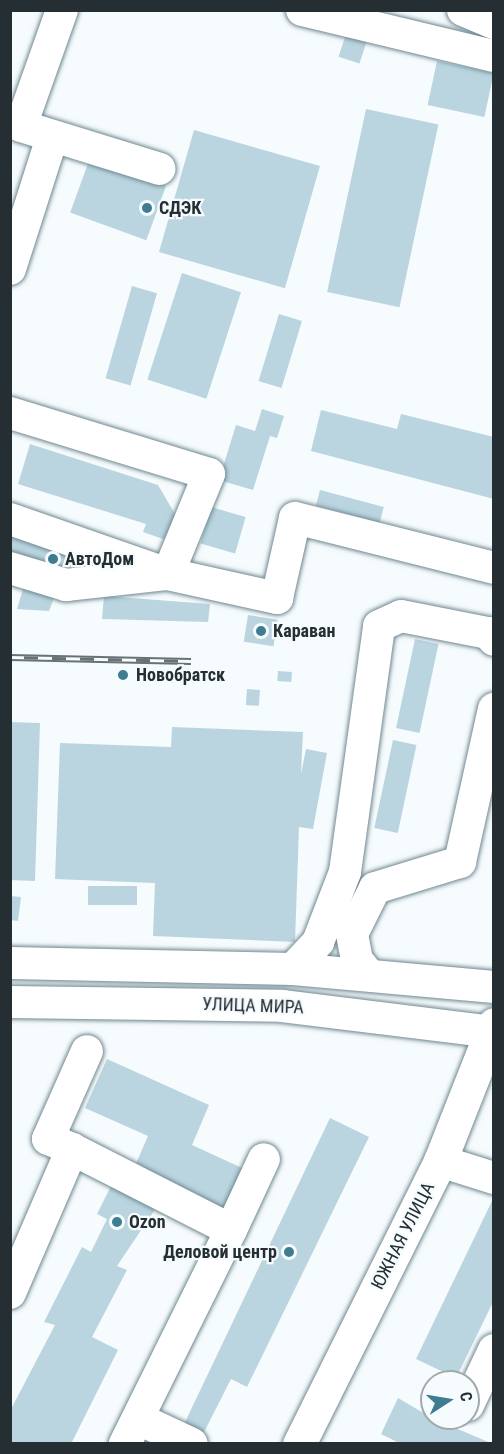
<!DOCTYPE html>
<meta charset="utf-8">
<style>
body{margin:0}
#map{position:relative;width:504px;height:1454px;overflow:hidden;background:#f6fbfd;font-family:"Roboto Condensed",sans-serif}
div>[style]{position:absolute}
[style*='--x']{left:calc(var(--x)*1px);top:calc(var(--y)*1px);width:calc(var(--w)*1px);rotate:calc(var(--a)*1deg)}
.building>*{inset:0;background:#bad5df;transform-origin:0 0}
.roads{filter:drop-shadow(0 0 2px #6f8892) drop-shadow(0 0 2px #6f8892)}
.minor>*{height:32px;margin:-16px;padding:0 16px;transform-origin:16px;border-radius:16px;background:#fff}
.major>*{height:33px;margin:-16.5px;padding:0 16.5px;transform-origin:16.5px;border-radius:16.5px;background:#fff}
.rail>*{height:7px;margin-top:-3.5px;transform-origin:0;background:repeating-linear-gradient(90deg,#f6fbfd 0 14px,#687174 0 28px);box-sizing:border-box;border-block:2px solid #687174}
.dots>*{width:16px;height:16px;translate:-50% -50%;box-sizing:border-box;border:3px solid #f6fbfd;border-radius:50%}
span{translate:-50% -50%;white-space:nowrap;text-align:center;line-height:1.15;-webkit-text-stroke:4.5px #f6fbfd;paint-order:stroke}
.poi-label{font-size:18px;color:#252f33;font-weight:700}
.left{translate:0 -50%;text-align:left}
.right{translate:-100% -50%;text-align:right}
.street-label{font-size:18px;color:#252f33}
.frame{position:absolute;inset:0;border:12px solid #252f33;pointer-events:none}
.north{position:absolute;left:420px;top:1370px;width:60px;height:60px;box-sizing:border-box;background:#f6fbfd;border:2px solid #a2a9ac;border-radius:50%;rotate:78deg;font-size:16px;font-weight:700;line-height:24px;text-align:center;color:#252f33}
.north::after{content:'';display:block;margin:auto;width:21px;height:27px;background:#3e7c91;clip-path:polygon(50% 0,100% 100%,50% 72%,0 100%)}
</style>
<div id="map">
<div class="building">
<i style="left:346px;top:34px;width:22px;height:24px;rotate:18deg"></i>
<i style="left:437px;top:61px;width:58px;height:45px;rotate:12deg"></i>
<i style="left:366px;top:109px;width:74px;height:187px;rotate:12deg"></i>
<i style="left:194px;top:130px;width:131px;height:127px;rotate:16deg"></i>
<i style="left:90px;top:158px;width:81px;height:58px;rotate:20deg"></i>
<i style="left:182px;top:273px;width:62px;height:112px;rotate:18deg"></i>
<i style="left:132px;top:286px;width:26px;height:96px;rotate:16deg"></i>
<i style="left:279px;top:314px;width:24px;height:70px;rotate:17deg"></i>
<i style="clip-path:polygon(262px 409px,284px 416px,277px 438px,270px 436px,253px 490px,219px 480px,236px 425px,255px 431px)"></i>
<i style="clip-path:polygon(321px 410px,397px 429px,401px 414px,494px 437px,494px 499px,311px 451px)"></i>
<i style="clip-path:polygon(30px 444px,158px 485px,175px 514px,166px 540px,143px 532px,146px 524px,18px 484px)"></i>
<i style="left:320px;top:490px;width:66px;height:16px;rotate:15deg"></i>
<i style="left:211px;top:507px;width:36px;height:38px;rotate:16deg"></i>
<i style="clip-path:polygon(10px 529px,76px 549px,66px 579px,10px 562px)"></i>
<i style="clip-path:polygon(25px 582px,56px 593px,49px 611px,17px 609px)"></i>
<i style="clip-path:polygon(104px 596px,210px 604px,208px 622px,102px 619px)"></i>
<i style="left:248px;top:615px;width:30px;height:27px;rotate:9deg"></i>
<i style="left:415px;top:639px;width:24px;height:91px;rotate:12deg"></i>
<i style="left:278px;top:671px;width:14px;height:10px;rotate:4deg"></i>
<i style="left:247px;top:689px;width:13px;height:16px;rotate:4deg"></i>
<i style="clip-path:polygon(10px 722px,40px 723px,35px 881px,10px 880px)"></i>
<i style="clip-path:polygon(172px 727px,303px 732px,301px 774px,306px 749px,327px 753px,313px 829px,299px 827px,295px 942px,153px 936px,155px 883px,55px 879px,60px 743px,171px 747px)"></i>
<i style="left:393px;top:740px;width:24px;height:90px;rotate:12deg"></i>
<i style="left:88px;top:886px;width:49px;height:19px"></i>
<i style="clip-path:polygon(10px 896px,21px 897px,18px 921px,10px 920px)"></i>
<i style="clip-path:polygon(107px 1059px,209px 1105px,192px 1145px,253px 1173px,235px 1214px,134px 1168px,148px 1136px,85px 1108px)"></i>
<i style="clip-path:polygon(330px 1118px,369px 1137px,247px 1387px,231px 1379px,198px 1444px,176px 1441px)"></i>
<i style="clip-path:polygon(111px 1186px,156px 1208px,117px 1266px,127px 1270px,92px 1337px,118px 1350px,71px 1444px,10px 1444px,10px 1411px,55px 1325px,44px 1322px,82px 1247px,91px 1252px,107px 1219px,97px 1214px)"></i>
<i style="clip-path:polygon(492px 1201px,494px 1300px,456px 1378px,416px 1359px)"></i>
<i style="clip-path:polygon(398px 1398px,432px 1418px,493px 1444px,401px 1444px,381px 1434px)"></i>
</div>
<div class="roads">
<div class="minor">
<i style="--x:62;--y:10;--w:123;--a:109.5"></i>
<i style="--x:21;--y:126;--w:145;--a:17.2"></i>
<i style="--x:302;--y:10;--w:197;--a:13.5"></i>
<i style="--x:463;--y:10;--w:34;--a:23"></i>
<i style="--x:10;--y:269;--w:139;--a:-72.3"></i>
<i style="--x:10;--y:413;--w:208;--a:17"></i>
<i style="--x:209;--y:474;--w:108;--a:112.3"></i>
<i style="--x:168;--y:574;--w:167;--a:-160.8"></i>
<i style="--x:10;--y:568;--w:59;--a:16.9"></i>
<i style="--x:66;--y:585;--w:103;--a:-6.2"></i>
<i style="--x:168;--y:574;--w:112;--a:12.4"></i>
<i style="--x:277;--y:598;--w:82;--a:-77.3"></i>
<i style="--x:295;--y:518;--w:205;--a:14.1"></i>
<i style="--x:10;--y:963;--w:283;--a:1.2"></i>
<i style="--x:293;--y:969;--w:202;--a:5.1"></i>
<i style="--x:293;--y:969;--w:37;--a:-47"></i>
<i style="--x:318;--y:942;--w:75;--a:-68.9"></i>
<i style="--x:345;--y:872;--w:248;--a:-82.1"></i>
<i style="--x:379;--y:626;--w:24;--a:-24"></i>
<i style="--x:401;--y:616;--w:89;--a:11.1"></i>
<i style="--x:488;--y:633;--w:9;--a:49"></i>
<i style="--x:369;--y:975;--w:19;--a:-129"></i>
<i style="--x:357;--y:960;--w:26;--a:-101"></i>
<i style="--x:352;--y:934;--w:51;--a:-63.4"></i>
<i style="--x:375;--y:888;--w:89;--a:-17"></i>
<i style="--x:460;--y:862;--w:157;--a:-77.5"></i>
<i style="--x:10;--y:1002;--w:272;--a:0.8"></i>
<i style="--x:282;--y:1006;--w:214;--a:7"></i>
<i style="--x:72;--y:1149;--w:26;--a:-157"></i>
<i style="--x:48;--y:1139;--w:96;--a:-66.1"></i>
<i style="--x:440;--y:1161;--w:57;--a:17.5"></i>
<i style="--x:231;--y:1230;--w:78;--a:-65.1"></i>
<i style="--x:10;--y:1293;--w:157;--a:-66.7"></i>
<i style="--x:72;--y:1149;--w:178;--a:27"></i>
<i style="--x:231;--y:1230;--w:239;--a:116.4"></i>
<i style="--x:468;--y:1405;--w:61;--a:-64.7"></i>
<i style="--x:141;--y:1420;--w:56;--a:25.2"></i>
</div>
<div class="major">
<i style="--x:299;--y:1444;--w:316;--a:-63.5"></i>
<i style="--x:440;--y:1161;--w:147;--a:-68.5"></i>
</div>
</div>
<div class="rail">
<i style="--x:10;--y:657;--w:181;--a:1.3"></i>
</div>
<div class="dots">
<i style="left:147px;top:208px;background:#3e7c91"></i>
<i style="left:53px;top:559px;background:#3e7c91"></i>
<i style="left:261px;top:631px;background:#3e7c91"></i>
<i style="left:123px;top:675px;background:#3e7c91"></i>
<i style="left:117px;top:1222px;background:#3e7c91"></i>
<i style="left:289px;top:1252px;background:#3e7c91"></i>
</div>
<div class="poi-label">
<span class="left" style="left:159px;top:208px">СДЭК</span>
<span class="left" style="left:65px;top:559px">АвтоДом</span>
<span class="left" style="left:273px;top:631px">Караван</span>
<span class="left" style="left:136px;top:675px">Новобратск</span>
<span class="left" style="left:129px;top:1222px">Ozon</span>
<span class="right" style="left:277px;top:1252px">Деловой центр</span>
</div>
<div class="street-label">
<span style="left:253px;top:1006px;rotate:2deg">УЛИЦА МИРА</span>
<span style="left:403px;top:1236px;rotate:-63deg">ЮЖНАЯ УЛИЦА</span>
</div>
<div class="frame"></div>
<div class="north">С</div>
</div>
